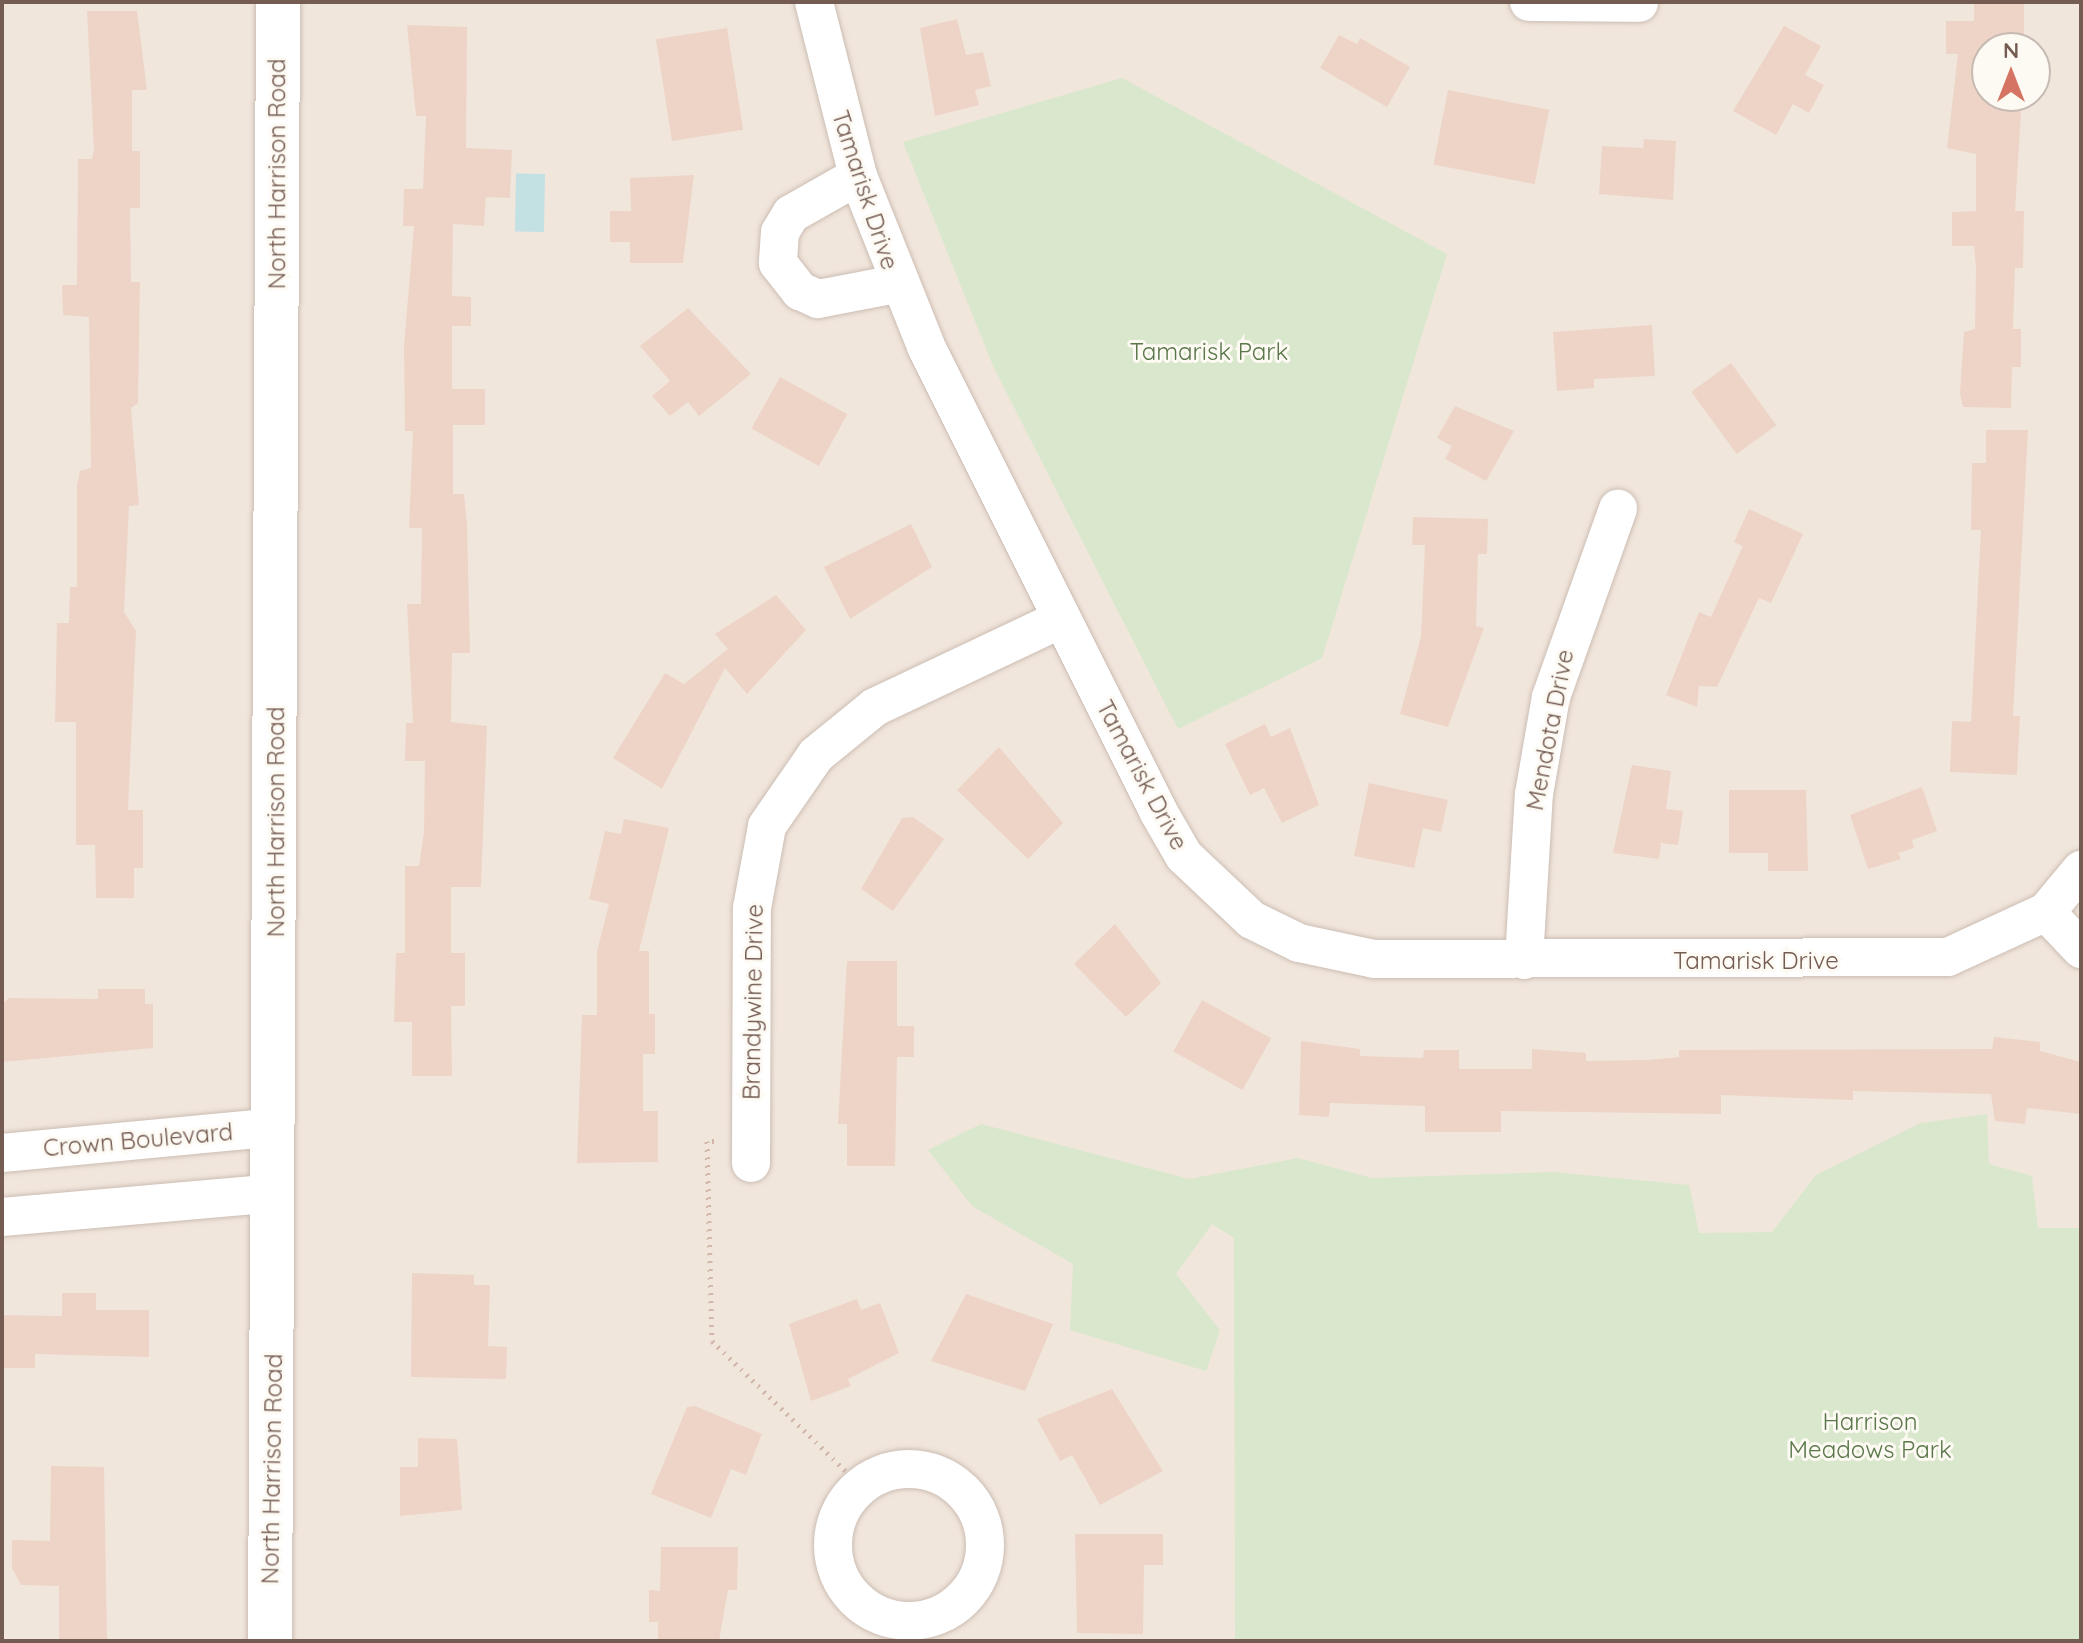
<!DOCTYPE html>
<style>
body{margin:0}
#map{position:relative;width:2083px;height:1643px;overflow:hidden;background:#fbf4ed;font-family:Quicksand,sans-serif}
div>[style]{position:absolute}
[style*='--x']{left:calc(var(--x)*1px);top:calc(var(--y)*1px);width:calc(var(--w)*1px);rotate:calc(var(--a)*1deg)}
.residential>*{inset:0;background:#f1e6dc}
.green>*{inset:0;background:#d9e7cc}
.water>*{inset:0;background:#c3e0e3;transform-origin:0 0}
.building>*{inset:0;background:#edd4c7;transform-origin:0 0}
.path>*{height:5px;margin-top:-2.5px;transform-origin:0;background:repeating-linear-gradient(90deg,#d2b7aa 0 2px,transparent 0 8px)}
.roads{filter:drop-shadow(0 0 2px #ccbdb3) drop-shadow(0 0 2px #ccbdb3)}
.minor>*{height:38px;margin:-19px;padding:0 19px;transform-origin:19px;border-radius:19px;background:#fff}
.minor>.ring{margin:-19px;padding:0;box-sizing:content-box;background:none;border:38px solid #fff;border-radius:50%}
.tertiary>*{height:44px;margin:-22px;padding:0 22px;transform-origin:22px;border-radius:22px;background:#fff}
span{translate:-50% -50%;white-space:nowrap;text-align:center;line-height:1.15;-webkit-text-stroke:6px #fdf9f3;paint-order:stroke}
.street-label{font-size:24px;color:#745c52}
.park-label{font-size:24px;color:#5b784b}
.frame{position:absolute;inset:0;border:4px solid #745c52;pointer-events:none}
.north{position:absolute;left:1971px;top:32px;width:80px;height:80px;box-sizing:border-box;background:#fdf9f3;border:2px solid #c6bab3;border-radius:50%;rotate:0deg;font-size:22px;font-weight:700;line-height:32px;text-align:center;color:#745c52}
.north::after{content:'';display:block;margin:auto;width:28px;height:36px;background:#d57462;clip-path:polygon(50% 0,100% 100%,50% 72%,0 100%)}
</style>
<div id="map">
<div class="residential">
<i style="clip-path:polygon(evenodd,2px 2px,2081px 2px,2081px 1228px,1509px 1236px,1511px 1641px,2px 1641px,2px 2px,1987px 48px,2035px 48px,2035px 96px,1987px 96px,1987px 48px)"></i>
</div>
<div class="green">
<i style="clip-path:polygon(1122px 78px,1447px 254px,1322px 658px,1178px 729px,993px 366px,903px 142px)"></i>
<i style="clip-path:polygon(1987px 1114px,1989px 1164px,2032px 1176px,2038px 1228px,2081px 1228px,2081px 1641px,1235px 1641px,1234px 1238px,1212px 1224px,1176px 1274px,1220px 1330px,1206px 1371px,1070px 1330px,1073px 1264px,972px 1206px,928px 1150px,981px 1124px,1189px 1179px,1298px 1158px,1372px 1178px,1553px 1172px,1689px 1185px,1699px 1233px,1772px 1232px,1816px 1175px,1921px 1123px)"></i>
</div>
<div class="water">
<i style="left:545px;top:174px;width:58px;height:29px;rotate:91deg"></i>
</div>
<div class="building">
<i style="clip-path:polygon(1974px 2px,2024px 2px,2024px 48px,1987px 48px,1987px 96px,2022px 96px,2015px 211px,2024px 211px,2023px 268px,2015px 268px,2013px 329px,2021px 329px,2021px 367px,2012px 367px,2011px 408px,1963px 407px,1960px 393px,1964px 332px,1975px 329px,1976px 268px,1974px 246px,1952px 246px,1952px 212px,1976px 211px,1976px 154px,1947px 148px,1958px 54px,1946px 54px,1946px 21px,1974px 21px)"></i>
<i style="clip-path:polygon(87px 11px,137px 11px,147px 90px,132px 90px,132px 151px,140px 151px,140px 208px,130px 208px,131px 282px,140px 282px,138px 403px,131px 408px,139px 505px,129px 506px,124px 612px,136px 631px,128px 810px,143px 810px,143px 868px,134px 868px,134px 898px,96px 898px,95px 845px,76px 845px,76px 722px,55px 722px,57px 623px,69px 623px,70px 587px,77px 587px,77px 485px,80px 471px,91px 468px,89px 317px,63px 315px,62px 285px,77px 285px,78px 159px,92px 159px,94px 150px)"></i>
<i style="clip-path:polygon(957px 19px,966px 55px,983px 52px,991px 86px,975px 90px,979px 105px,935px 116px,920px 28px)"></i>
<i style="clip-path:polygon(407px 25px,467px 27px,466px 148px,512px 150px,510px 198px,486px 197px,484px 226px,453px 224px,452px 296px,471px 297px,471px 326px,452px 326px,452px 389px,485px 389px,485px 425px,453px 425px,453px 494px,464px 494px,467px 524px,470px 653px,452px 653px,451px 722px,487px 726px,481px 887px,451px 887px,451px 953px,465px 953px,465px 1006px,451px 1006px,452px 1076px,412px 1076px,412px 1022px,394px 1022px,396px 953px,405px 953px,405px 866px,419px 866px,424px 832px,425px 761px,405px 761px,406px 723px,413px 723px,407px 604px,421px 604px,422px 528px,409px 528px,413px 431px,405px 431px,404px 346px,414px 226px,403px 226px,404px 189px,423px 189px,426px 116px,416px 116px)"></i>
<i style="clip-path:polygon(1784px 26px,1821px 46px,1805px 75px,1824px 85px,1809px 113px,1793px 104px,1776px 135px,1733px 111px)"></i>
<i style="left:727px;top:28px;width:103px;height:72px;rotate:81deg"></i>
<i style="clip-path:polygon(1339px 35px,1357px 44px,1360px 38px,1410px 67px,1387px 107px,1320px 68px)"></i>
<i style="left:1448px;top:90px;width:103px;height:76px;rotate:11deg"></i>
<i style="clip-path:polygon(1644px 139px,1676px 141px,1673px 200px,1599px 194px,1602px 146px,1643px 148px)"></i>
<i style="clip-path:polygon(694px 175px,683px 263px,630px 263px,630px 242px,610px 242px,610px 211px,631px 211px,630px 178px)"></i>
<i style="clip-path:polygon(688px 308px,751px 374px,699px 416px,688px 402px,670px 416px,652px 396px,670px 381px,640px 346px)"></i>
<i style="clip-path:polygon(1652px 325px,1655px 376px,1594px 379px,1594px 388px,1557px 391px,1553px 332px)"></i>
<i style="left:1731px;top:363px;width:77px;height:49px;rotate:54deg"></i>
<i style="left:780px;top:377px;width:77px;height:59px;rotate:29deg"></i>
<i style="clip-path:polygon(1455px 406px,1514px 431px,1486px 481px,1445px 459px,1452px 446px,1437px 438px)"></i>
<i style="clip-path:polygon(1986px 430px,2028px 430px,2013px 716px,2020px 716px,2017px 775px,1950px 772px,1952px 721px,1971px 722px,1981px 530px,1971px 530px,1972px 463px,1986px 463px)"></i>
<i style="clip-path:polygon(1749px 509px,1803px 534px,1771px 603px,1759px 598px,1717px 687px,1699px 686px,1697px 707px,1666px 695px,1699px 612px,1711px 617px,1743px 546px,1734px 542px)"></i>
<i style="clip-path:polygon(1413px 517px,1488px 519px,1487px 554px,1478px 554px,1476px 626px,1484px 628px,1448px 727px,1400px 714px,1421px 637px,1425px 545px,1412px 545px)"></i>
<i style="clip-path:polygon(911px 524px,932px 567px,850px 619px,824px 567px)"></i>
<i style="clip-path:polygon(776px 595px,806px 630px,747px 694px,725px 668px,662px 789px,613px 758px,665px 673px,684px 684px,728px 649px,715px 634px)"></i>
<i style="clip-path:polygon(1265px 724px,1271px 737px,1290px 728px,1319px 805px,1282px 823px,1264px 788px,1250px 795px,1225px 744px)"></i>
<i style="clip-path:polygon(999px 747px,1063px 823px,1028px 859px,957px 790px)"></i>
<i style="clip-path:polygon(1632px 765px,1671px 771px,1666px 809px,1683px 811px,1678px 845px,1661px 843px,1659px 859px,1613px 853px)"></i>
<i style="clip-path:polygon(1369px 783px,1448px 800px,1441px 832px,1423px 828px,1414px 868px,1354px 856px)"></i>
<i style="clip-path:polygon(1922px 787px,1937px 831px,1912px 840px,1914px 848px,1898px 853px,1901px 859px,1868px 869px,1850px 815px)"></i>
<i style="clip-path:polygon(1729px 790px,1806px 790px,1808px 871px,1768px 871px,1768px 853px,1729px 853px)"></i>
<i style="clip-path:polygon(913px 817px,944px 839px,893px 911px,861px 889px,902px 818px)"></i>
<i style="clip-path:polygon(624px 819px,669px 828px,639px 951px,649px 951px,649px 1014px,655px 1014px,655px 1054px,643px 1054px,643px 1111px,658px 1111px,658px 1162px,577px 1163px,582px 1015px,597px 1015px,597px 951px,609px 904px,589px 899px,605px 831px,621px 834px)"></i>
<i style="clip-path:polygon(1115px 924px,1161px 983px,1126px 1017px,1074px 964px)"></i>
<i style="clip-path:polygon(847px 961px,897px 961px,897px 1026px,914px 1026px,914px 1057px,897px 1057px,895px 1166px,847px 1166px,847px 1124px,838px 1124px)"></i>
<i style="clip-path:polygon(98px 989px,145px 989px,145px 1004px,153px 1004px,153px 1048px,2px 1062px,2px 1004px,9px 998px,98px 999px)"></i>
<i style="left:1202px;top:1000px;width:79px;height:59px;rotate:29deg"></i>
<i style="clip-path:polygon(1994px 1037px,2040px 1042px,2040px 1051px,2081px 1062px,2081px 1114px,2027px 1108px,2025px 1124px,1995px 1121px,1991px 1094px,1853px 1091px,1853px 1100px,1721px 1095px,1721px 1114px,1501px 1111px,1501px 1132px,1425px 1132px,1425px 1106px,1330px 1103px,1329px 1117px,1299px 1115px,1301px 1041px,1360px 1049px,1360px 1056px,1423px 1058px,1424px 1050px,1459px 1050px,1459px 1069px,1532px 1069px,1532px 1049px,1586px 1053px,1586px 1061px,1648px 1060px,1679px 1057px,1679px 1050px,1992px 1049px)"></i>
<i style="clip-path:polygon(412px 1273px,474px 1275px,474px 1285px,490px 1285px,488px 1346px,507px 1347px,506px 1379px,411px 1377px)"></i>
<i style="clip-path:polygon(62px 1293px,96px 1293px,96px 1310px,149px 1310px,149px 1357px,35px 1354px,35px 1368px,2px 1368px,2px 1315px,62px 1316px)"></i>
<i style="clip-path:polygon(966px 1294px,1053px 1324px,1025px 1391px,931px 1361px)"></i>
<i style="clip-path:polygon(857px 1299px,861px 1310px,880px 1303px,899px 1353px,848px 1379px,851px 1386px,811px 1401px,789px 1324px)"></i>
<i style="clip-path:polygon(1112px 1389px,1163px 1471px,1100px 1505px,1072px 1455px,1060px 1461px,1037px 1419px)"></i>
<i style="clip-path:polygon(695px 1406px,762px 1434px,746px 1475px,731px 1469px,711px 1518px,651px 1494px,687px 1407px)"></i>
<i style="clip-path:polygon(418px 1438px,457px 1439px,462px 1510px,400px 1516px,400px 1467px,418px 1467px)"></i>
<i style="clip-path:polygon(51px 1466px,104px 1467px,107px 1641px,59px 1641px,59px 1586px,21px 1585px,12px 1568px,12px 1540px,50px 1541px)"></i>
<i style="clip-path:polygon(1075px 1534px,1163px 1534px,1163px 1565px,1144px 1565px,1143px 1634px,1077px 1633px)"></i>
<i style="clip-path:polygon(661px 1547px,738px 1547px,737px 1590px,728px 1590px,719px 1641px,658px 1641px,658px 1622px,649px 1622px,649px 1590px,660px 1591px)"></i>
</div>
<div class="path">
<i style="--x:714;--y:1141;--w:7;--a:180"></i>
<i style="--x:707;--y:1141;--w:200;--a:88.6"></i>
<i style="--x:712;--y:1341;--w:208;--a:44.2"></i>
</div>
<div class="roads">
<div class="minor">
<i style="--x:814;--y:2;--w:179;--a:75.8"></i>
<i style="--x:858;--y:176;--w:183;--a:68.2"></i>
<i style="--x:926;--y:346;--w:520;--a:63.48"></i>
<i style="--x:1158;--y:811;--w:52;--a:60"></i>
<i style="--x:1184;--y:856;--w:93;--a:43.3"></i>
<i style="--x:1252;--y:920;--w:52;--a:26.1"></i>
<i style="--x:1299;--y:943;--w:77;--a:12"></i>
<i style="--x:1374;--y:959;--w:574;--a:-0.2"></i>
<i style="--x:1948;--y:957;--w:108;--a:-24.7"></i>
<i style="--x:2046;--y:912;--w:55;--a:-50.2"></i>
<i style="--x:1529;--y:2;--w:110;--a:0.5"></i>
<i style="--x:858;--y:176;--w:77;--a:150.4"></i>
<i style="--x:791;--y:214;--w:21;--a:121"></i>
<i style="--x:780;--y:232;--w:31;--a:94"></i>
<i style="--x:778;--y:263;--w:36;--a:52"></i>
<i style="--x:800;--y:291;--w:20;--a:24"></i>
<i style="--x:818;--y:299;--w:80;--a:-10.8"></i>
<i style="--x:2046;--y:912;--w:51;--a:46.6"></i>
<i style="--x:1524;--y:960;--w:166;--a:-86.6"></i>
<i style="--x:1534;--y:794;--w:98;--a:-80.1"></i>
<i style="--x:1551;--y:697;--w:200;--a:-70.4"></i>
<i style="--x:2;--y:1153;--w:274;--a:-5.4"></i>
<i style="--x:751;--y:1163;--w:255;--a:-89.8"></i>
<i style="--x:752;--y:908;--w:83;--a:-79.6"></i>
<i style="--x:767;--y:826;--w:86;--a:-55.4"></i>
<i style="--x:816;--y:755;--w:76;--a:-39.1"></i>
<i style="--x:875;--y:707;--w:206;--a:-25.3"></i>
<i style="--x:2;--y:1217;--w:273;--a:-5"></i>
<i class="ring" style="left:833px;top:1469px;width:114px;height:114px"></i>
</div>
<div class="tertiary">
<i style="--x:270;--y:1641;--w:1639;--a:-89.72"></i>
</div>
</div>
<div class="street-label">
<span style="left:277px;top:174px;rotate:-90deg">North Harrison Road</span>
<span style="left:865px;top:190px;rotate:72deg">Tamarisk Drive</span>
<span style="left:1550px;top:730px;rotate:-79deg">Mendota Drive</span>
<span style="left:1142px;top:775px;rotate:62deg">Tamarisk Drive</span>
<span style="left:276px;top:822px;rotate:-90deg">North Harrison Road</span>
<span style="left:1756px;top:961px">Tamarisk Drive</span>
<span style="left:753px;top:1002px;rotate:-89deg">Brandywine Drive</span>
<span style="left:138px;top:1140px;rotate:-5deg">Crown Boulevard</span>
<span style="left:272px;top:1469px;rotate:-89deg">North Harrison Road</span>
</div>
<div class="park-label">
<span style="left:1209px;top:352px">Tamarisk Park</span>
<span style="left:1870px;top:1436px">Harrison<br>Meadows Park</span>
</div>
<div class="frame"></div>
<div class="north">N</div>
</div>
